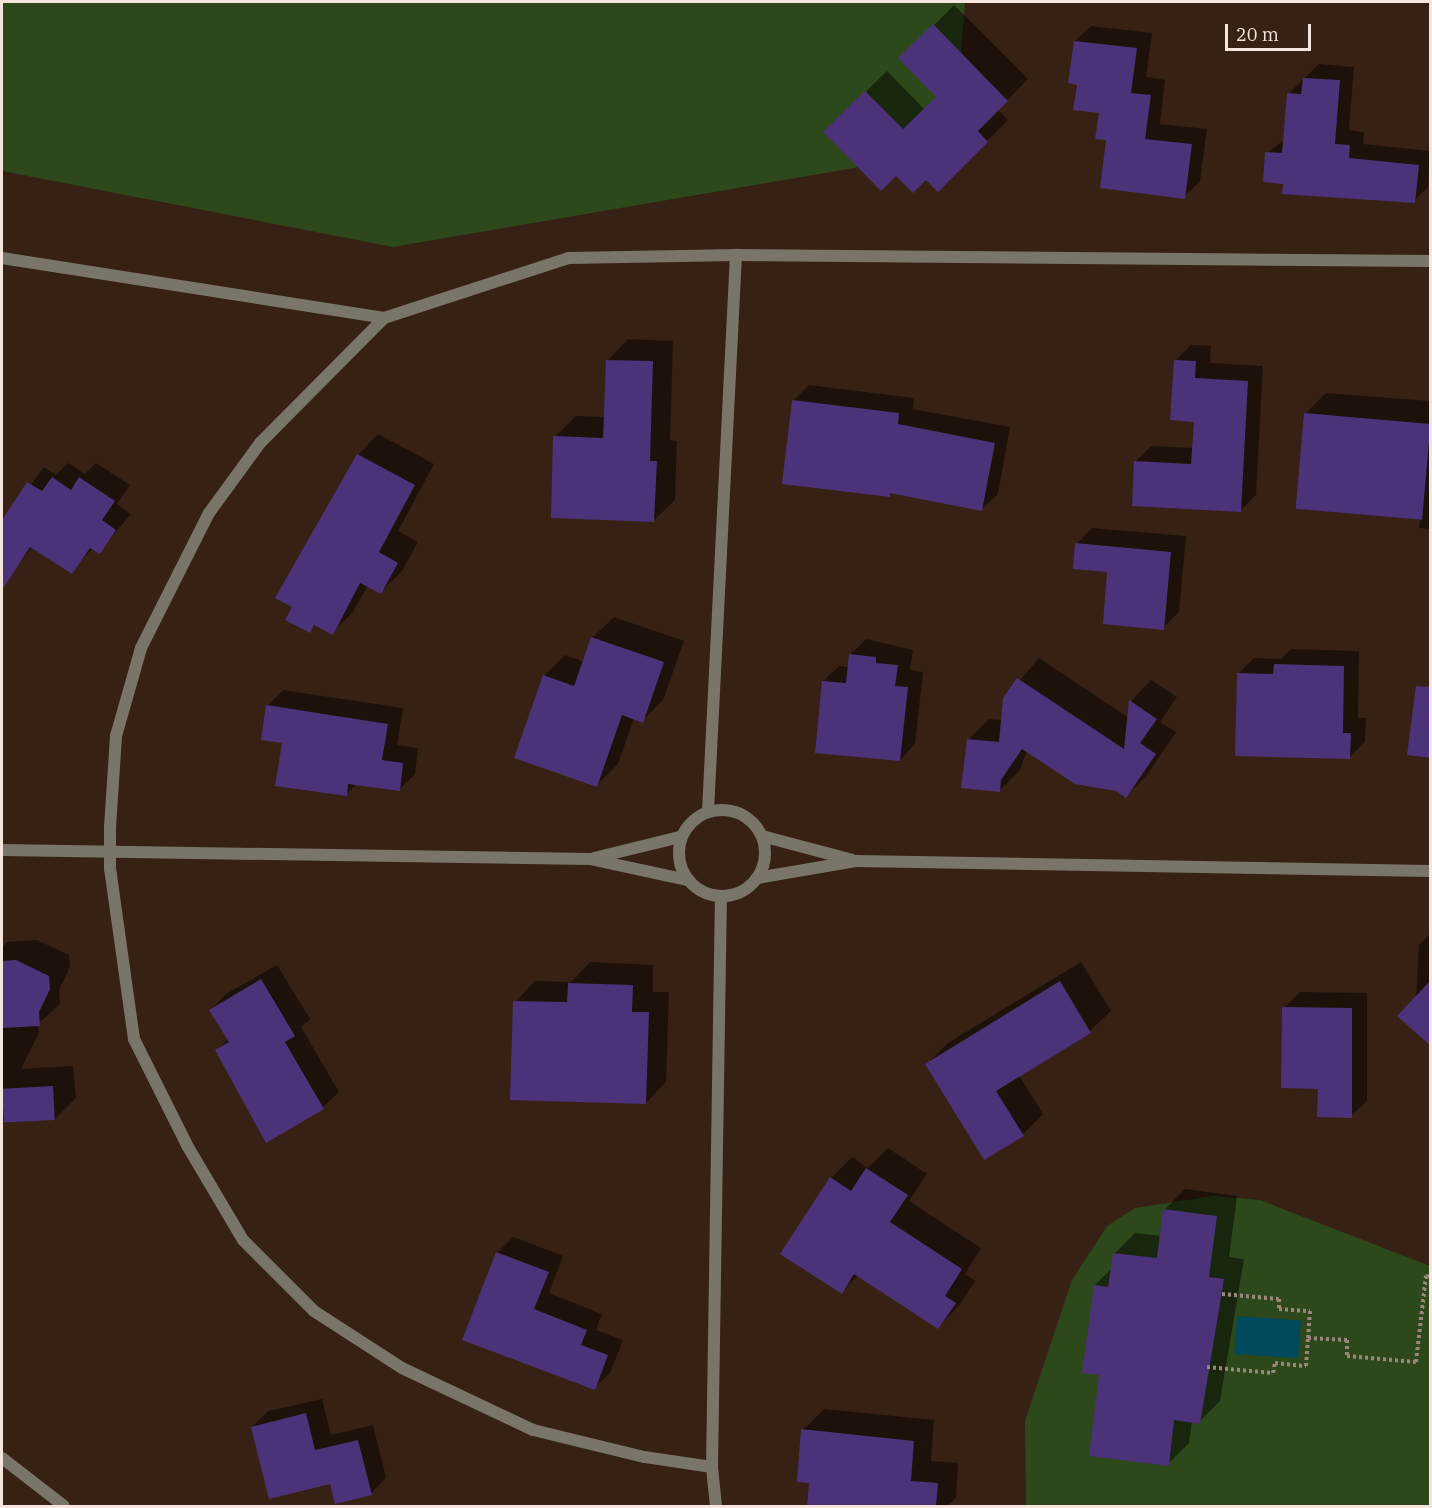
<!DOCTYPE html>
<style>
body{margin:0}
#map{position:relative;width:1432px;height:1508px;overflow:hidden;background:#372114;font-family:"IBM Plex Serif",serif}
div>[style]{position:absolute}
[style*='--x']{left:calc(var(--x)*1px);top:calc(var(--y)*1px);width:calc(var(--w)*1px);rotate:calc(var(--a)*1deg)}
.green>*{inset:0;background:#2d481a}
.water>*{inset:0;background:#004a5d;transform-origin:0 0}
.shadow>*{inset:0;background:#0007}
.building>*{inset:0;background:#4c3279;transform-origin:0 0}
.path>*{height:4px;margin-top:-2px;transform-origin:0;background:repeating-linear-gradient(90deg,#99877c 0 3px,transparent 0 6px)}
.minor>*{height:12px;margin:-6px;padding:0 6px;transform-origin:6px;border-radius:6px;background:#797569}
.minor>.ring{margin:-6px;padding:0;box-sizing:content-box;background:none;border:12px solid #797569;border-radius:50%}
span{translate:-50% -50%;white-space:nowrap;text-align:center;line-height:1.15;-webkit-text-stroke:4.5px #372114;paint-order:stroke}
.frame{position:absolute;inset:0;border:3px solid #f5e5dd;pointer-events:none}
.scale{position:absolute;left:1225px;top:24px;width:86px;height:27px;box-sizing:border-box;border:3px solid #f5e5dd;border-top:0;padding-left:8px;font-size:18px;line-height:21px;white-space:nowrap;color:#f5e5dd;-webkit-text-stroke:4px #372114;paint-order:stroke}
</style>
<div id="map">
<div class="green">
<i style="clip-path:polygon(2px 2px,965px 2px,953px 151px,393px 247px,2px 171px)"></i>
<i style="clip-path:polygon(1213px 1196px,1260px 1200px,1430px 1266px,1430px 1506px,1026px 1506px,1025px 1421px,1072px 1280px,1107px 1226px,1135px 1208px)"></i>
</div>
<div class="water">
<i style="left:1237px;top:1316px;width:64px;height:38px;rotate:4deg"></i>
</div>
<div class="shadow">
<i style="clip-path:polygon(954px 5px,1028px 79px,998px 110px,1008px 120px,938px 190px,926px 178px,896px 174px,825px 132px,887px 71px,924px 109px,938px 96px,901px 58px)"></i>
<i style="clip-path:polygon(1091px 26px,1152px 33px,1146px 77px,1165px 80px,1160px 124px,1207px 129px,1200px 181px,1184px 197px,1108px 139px,1100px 111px,1078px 84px,1075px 41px)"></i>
<i style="clip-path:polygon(1319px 64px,1354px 67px,1349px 130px,1364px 132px,1363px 144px,1430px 151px,1428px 187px,1414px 201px,1285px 182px,1267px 153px,1285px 139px,1288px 94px)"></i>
<i style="clip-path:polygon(628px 339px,673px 341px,670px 440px,677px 441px,675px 500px,654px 520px,555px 437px,576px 416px,606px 417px,608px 360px)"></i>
<i style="clip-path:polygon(1191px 345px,1211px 346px,1210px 363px,1263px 366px,1256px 495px,1240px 511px,1135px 462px,1151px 446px,1194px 448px,1195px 420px,1175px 361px)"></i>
<i style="clip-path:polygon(809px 385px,914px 398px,913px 409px,1010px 427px,998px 494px,982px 509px,892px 492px,889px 495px,793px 401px)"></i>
<i style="clip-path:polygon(1326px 393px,1430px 401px,1430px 529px,1419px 528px,1420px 519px,1305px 414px)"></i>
<i style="clip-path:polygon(378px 434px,434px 464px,398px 531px,418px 542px,402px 571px,381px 592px,368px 585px,353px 612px,332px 633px,316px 624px,310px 631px,358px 455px)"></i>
<i style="clip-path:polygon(68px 463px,85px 474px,96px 463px,130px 485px,117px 504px,131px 514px,99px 552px,93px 548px,71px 572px,33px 547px,14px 569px,2px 561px,2px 545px,6px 538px,2px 535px,2px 523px,44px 467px,56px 475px)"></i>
<i style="clip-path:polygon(1092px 528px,1186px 536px,1179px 612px,1163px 628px,1109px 571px,1077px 543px)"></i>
<i style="clip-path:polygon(614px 617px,684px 641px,663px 700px,642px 721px,634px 718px,618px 764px,597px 785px,544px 676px,565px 655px,584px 662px,593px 637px)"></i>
<i style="clip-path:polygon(866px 639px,913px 650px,910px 670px,923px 672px,915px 744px,900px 760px,823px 681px,839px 666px,849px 667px,850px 655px)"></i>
<i style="clip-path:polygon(1291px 649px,1359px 651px,1358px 718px,1366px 718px,1365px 742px,1349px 758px,1239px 673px,1254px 658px,1281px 659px)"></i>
<i style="clip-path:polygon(1039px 658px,1129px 718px,1131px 701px,1151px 680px,1177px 697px,1160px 722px,1176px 732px,1147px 775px,1126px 796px,1027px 750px,1020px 770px,999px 791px,968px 740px,989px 719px,1002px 720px,1005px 698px)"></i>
<i style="clip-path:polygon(283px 690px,403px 708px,397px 745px,418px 748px,415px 774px,399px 790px,357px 784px,346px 794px,283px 742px,267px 706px)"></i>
<i style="clip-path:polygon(1430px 934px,1430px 1044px,1416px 998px,1419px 945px)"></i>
<i style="clip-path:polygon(37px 940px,69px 955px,70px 967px,59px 990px,60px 1004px,38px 1024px,39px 1033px,21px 1069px,73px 1066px,76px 1098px,55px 1119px,6px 1122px,2px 1120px,2px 947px,7px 942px)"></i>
<i style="clip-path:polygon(590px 962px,653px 965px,653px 992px,669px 992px,666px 1082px,646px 1103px,515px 1002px,535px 981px,571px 982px)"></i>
<i style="clip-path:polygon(1081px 962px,1111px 1011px,1090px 1031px,1019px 1075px,1043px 1114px,1023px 1134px,927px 1064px,948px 1043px)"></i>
<i style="clip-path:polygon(277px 965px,310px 1019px,301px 1027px,339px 1092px,323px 1107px,267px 1141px,217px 1050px,228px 1039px,211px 1010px,226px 994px)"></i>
<i style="clip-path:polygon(1300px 992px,1367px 993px,1367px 1101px,1351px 1116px,1319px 1088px,1284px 1008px)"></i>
<i style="clip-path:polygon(888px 1148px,927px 1174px,909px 1201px,981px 1248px,965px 1274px,975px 1281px,959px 1306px,938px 1327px,858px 1275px,842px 1292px,831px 1178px,852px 1157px,868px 1168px)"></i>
<i style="clip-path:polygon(1185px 1189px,1237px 1196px,1229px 1257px,1244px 1259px,1220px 1401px,1199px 1422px,1192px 1421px,1189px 1443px,1168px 1464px,1101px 1374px,1095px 1285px,1112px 1268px,1114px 1254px,1135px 1233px,1161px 1236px,1164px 1210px)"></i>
<i style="clip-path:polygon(513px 1237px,563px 1256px,549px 1293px,602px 1314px,596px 1330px,623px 1340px,610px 1373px,594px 1388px,464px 1339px,497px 1253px)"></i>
<i style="clip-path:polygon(322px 1399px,331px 1435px,373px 1425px,386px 1478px,371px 1493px,331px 1482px,252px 1427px,268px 1411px)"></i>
<i style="clip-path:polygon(824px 1409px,934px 1420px,931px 1461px,958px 1463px,956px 1498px,947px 1506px,809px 1506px,810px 1482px,803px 1430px)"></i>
</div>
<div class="building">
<i style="clip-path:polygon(933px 24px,1008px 101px,978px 131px,988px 142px,938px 192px,926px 180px,913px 193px,896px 176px,881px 191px,823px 132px,865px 91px,903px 129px,936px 97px,898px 58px)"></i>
<i style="clip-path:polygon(1074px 41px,1137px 48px,1131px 93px,1151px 95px,1145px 139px,1192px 144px,1185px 199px,1100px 188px,1106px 140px,1095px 139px,1099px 113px,1073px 110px,1077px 85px,1068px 83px)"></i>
<i style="clip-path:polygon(1303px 78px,1340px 80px,1335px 144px,1350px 145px,1349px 158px,1419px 165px,1415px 203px,1282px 194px,1283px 184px,1263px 182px,1265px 152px,1282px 153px,1287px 93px,1301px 94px)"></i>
<i style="clip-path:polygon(606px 360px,653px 361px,650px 461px,657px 461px,654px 522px,551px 518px,553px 436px,603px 438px)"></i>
<i style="clip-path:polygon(1174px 360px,1196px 361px,1195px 378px,1248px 381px,1241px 512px,1132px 506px,1134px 461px,1191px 464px,1194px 422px,1170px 420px)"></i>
<i style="clip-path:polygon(792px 400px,899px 413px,898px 424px,995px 443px,982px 511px,890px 493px,890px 497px,782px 484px)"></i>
<i style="left:1304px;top:413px;width:127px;height:96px;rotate:5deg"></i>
<i style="clip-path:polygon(357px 454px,415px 485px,379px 552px,398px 563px,381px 594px,360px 583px,333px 635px,314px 625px,310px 633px,285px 620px,292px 607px,275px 598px)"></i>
<i style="clip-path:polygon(52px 477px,71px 490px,79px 477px,115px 501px,102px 520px,116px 530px,100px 554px,90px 548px,72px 574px,30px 547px,2px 590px,2px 520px,27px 482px,42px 491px)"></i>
<i style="clip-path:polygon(1075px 543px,1171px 552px,1164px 630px,1103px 624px,1107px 572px,1073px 569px)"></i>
<i style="clip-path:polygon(591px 637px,664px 662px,643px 723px,622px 715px,597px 787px,514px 758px,543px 675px,574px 686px)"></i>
<i style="clip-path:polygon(849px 654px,876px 657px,876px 663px,898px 665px,895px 686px,908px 687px,900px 761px,815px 753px,822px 681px,846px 683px)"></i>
<i style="clip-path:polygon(1274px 664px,1344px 666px,1343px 733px,1351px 733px,1350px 759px,1235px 756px,1237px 673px,1273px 674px)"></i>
<i style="clip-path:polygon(1017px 678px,1124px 749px,1129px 700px,1157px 719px,1140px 743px,1156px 754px,1126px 798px,1116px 791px,1075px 784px,1022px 749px,1001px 780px,1000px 792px,961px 788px,967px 739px,999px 742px,1003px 698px)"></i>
<i style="clip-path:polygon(1416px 686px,1431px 687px,1431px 758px,1407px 755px)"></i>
<i style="clip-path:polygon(266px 705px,388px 724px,382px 760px,403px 763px,400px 791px,348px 784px,347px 796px,275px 786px,282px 743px,261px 740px)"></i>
<i style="clip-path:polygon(16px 960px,49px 976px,50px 989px,39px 1012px,40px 1026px,2px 1028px,2px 961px)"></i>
<i style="clip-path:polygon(261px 979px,295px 1036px,285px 1042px,324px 1109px,266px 1143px,215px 1050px,229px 1042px,209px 1010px)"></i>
<i style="clip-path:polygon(1431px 980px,1431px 1046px,1397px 1016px)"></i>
<i style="clip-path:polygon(1060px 981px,1091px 1033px,996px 1091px,1024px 1136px,984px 1160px,925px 1064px)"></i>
<i style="clip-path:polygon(568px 983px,633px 985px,632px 1012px,649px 1012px,646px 1104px,510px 1100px,513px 1001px,567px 1002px)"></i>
<i style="clip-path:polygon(1282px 1007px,1352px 1008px,1352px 1118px,1317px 1117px,1318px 1089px,1281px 1088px)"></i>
<i style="left:53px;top:1086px;width:34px;height:51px;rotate:87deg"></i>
<i style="clip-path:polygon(866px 1168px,908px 1195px,890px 1222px,962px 1269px,945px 1296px,956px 1303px,938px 1329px,854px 1274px,842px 1294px,780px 1254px,830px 1177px,851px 1191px)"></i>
<i style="clip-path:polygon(1163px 1209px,1217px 1216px,1209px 1277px,1224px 1279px,1200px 1424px,1174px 1420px,1169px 1466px,1089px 1456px,1099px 1375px,1082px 1373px,1094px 1285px,1108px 1287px,1113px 1253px,1157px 1258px)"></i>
<i style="clip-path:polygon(496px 1252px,549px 1272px,534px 1309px,587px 1330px,581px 1345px,608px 1355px,595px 1390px,462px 1340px)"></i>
<i style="clip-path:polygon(306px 1413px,315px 1450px,358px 1440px,372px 1495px,335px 1504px,330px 1484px,269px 1499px,251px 1427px)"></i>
<i style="clip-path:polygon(801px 1429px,914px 1441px,911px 1481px,938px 1483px,936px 1506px,807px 1506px,809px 1483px,797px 1482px)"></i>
</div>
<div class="path">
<i style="--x:1222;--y:1294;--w:57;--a:5"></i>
<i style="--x:1279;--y:1299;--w:10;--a:90"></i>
<i style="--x:1279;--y:1309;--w:31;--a:4"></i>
<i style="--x:1310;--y:1311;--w:27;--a:94"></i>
<i style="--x:1207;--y:1367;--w:66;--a:5.2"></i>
<i style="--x:1273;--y:1373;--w:10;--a:-79"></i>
<i style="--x:1275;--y:1363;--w:31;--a:6"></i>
<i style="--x:1306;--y:1366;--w:28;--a:-86"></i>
<i style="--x:1308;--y:1338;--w:39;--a:3"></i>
<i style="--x:1347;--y:1340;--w:16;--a:90"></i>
<i style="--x:1347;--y:1356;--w:69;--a:5"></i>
<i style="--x:1416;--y:1362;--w:87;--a:-83.4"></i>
<i style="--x:1426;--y:1276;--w:4;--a:14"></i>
</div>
<div class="minor">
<i style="--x:2;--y:258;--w:387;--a:8.9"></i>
<i class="ring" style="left:679px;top:810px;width:74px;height:74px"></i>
<i style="--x:708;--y:811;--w:557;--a:-87.12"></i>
<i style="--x:762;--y:836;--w:93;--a:14.9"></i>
<i style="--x:2;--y:850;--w:588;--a:0.88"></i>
<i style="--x:590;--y:859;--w:99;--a:12.2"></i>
<i style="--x:594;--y:858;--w:89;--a:-13.7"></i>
<i style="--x:757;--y:878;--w:100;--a:-9.7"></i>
<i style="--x:856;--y:861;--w:574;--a:1"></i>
<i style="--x:2;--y:1458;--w:78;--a:37.7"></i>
<i style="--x:712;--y:1467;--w:69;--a:-171.6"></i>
<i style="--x:644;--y:1457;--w:114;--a:-166.3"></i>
<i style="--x:533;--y:1430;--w:145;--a:-154.7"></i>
<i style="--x:402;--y:1368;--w:105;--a:-147.1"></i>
<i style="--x:314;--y:1311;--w:100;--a:-135"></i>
<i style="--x:243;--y:1240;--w:108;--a:-120.6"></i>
<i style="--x:188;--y:1147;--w:121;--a:-116.6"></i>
<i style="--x:134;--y:1039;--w:172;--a:-98"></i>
<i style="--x:110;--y:869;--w:42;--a:-90"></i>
<i style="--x:110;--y:827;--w:91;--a:-86.2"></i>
<i style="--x:116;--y:736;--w:91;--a:-74.1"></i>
<i style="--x:141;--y:648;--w:151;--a:-63.3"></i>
<i style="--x:209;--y:513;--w:87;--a:-53.9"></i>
<i style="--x:260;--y:443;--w:176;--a:-45.2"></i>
<i style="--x:384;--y:318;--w:194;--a:-18"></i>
<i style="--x:569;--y:258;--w:167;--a:-1"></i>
<i style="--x:736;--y:255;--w:694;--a:0.5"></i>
<i style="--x:716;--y:1506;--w:39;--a:-96"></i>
<i style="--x:712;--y:1467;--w:570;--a:-89.1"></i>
</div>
<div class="frame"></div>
<div class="scale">20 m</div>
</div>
